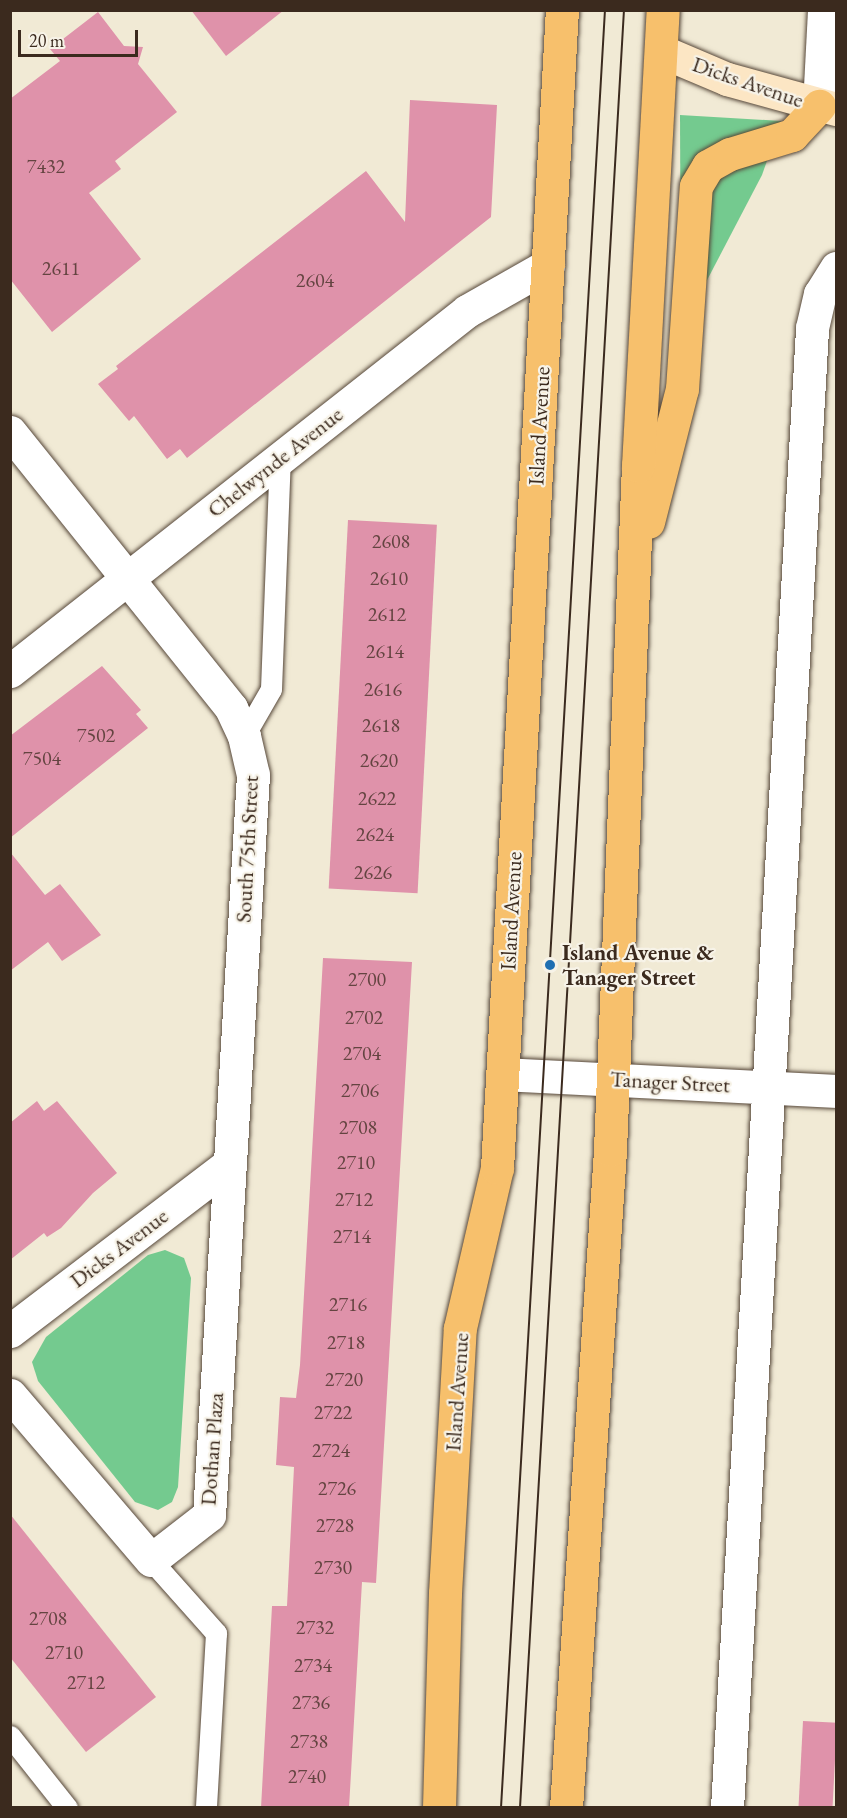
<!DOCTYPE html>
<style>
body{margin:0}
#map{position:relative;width:847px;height:1818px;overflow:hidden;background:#f1ead5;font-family:"EB Garamond",serif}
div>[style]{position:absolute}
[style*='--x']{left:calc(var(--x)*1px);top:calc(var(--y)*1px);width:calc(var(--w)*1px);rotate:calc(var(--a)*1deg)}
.green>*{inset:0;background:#74ca8f}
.building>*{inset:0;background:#df92aa;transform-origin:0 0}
.roads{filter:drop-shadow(0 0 2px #564739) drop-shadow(0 0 2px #564739)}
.lane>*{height:21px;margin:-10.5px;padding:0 10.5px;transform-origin:10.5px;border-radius:10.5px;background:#fff}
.street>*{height:33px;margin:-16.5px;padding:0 16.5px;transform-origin:16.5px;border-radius:16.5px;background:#fff}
.secondary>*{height:33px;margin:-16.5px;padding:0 16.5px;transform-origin:16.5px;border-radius:16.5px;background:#fce6c4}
.primary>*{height:33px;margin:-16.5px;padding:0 16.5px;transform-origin:16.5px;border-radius:16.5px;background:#f7c06c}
.tram>*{height:1.5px;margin:-0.75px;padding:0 0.75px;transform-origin:0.75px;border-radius:0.75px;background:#3b2a1e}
.dots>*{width:16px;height:16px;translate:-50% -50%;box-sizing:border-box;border:3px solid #f7f3e8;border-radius:50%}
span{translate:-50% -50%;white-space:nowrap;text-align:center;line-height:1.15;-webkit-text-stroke:4.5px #f7f3e8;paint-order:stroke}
.number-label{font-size:20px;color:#644441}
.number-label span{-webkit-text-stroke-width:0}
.street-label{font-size:22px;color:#3b2a1e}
.poi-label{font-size:22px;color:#3b2a1e;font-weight:700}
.left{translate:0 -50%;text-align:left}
.frame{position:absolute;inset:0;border:12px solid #3b2a1e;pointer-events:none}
.scale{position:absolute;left:18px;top:30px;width:120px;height:27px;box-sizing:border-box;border:3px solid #3b2a1e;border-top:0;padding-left:8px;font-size:18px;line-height:21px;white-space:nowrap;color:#3b2a1e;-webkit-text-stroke:4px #f7f3e8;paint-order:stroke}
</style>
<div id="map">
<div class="green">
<i style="clip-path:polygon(680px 115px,781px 121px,762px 175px,681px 330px)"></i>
<i style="clip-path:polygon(165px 1250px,184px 1258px,191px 1278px,178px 1487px,172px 1502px,158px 1510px,135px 1502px,38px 1381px,32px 1362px,46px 1337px,148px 1255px)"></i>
</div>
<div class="building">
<i style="clip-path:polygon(191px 10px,284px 10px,226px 56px)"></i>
<i style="clip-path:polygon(98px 12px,124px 46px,143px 47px,138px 64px,177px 112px,115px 161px,121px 169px,89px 193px,141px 259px,52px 332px,10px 279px,10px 99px,60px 61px,50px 49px)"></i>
<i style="clip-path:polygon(410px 100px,497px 105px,491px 217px,187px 458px,180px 449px,167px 459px,134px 416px,129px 421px,98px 384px,118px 369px,116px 366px,366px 171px,405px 222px)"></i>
<i style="left:348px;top:520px;width:89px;height:369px;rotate:3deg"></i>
<i style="clip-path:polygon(102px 666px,141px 710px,136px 714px,148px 728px,10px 838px,10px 736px)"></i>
<i style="clip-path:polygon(10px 852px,45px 895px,60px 884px,101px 935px,62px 961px,48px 942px,10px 971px)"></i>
<i style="clip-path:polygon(323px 958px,412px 962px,376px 1583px,362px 1582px,349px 1808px,261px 1808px,272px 1606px,287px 1606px,294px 1467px,276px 1465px,280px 1397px,296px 1398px,300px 1365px)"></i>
<i style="clip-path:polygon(37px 1101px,44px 1111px,57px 1101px,117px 1173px,93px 1193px,61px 1228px,47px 1237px,44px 1233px,10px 1260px,10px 1123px)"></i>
<i style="clip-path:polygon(10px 1514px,156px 1697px,86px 1752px,10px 1657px)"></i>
<i style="left:803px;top:1721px;width:34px;height:85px;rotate:3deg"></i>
</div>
<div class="roads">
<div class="lane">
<i style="--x:244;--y:736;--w:54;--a:-60.1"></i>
<i style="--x:271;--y:689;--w:231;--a:-87.8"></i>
<i style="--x:151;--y:1560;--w:98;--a:48.3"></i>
<i style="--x:216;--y:1633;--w:175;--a:93.3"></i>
<i style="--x:10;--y:1736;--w:92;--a:51.6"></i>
</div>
<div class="street">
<i style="--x:819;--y:106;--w:96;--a:-87"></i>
<i style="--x:10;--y:432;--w:354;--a:51.3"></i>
<i style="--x:231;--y:708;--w:31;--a:65"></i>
<i style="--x:244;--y:736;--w:40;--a:77"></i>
<i style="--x:253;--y:775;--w:741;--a:93.4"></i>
<i style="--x:209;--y:1515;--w:73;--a:142.2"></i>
<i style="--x:151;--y:1560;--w:217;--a:-130.5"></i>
<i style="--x:10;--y:671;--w:582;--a:-38.23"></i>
<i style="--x:467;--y:311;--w:93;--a:-29.6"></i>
<i style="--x:503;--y:1074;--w:333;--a:2.9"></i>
<i style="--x:10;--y:1331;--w:274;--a:-37.3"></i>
<i style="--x:727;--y:1808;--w:1482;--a:-86.71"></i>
<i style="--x:812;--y:328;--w:35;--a:-77"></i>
<i style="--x:820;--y:294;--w:31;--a:-58"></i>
</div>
<div class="secondary">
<i style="--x:661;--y:51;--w:72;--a:23"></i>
<i style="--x:727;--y:79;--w:113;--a:15.4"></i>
</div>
<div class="primary">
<i style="--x:648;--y:522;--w:137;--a:-75.7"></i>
<i style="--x:682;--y:389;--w:203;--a:-86.1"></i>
<i style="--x:696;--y:186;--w:23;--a:-59"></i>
<i style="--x:708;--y:166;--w:25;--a:-29"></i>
<i style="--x:730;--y:154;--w:65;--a:-17"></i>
<i style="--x:792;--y:135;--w:40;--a:-47"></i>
<i style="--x:439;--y:1808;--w:215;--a:-88.4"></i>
<i style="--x:445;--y:1593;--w:265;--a:-86.8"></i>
<i style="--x:460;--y:1328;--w:164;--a:-77"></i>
<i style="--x:497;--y:1168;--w:1160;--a:-86.79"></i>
<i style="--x:566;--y:1808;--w:659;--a:-86.17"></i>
<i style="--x:610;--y:1150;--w:685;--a:-87.66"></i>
<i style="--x:638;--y:466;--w:457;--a:-86.9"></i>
</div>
</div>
<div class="tram">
<i style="--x:501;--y:1808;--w:1801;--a:-86.69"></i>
<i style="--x:520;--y:1808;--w:1801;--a:-86.69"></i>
</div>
<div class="dots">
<i style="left:550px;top:965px;background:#1f6fb2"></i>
</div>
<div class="number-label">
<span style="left:46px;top:166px">7432</span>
<span style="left:61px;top:268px">2611</span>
<span style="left:315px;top:280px">2604</span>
<span style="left:391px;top:541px">2608</span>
<span style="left:389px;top:578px">2610</span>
<span style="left:387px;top:614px">2612</span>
<span style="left:385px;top:651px">2614</span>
<span style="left:383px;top:689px">2616</span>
<span style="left:381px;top:725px">2618</span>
<span style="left:96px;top:735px">7502</span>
<span style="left:42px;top:758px">7504</span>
<span style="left:379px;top:760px">2620</span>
<span style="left:377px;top:798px">2622</span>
<span style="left:375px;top:834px">2624</span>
<span style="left:373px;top:872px">2626</span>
<span style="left:367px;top:979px">2700</span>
<span style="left:364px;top:1017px">2702</span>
<span style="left:362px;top:1053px">2704</span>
<span style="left:360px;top:1090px">2706</span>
<span style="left:358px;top:1127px">2708</span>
<span style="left:356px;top:1162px">2710</span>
<span style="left:354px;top:1199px">2712</span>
<span style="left:352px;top:1236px">2714</span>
<span style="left:348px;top:1304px">2716</span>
<span style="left:346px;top:1342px">2718</span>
<span style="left:344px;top:1379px">2720</span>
<span style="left:333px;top:1412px">2722</span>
<span style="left:331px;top:1450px">2724</span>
<span style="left:337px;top:1488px">2726</span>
<span style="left:335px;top:1525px">2728</span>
<span style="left:333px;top:1567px">2730</span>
<span style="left:48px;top:1618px">2708</span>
<span style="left:315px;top:1627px">2732</span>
<span style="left:64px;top:1652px">2710</span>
<span style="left:313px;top:1665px">2734</span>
<span style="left:86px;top:1682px">2712</span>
<span style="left:311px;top:1702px">2736</span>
<span style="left:309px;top:1741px">2738</span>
<span style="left:307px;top:1776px">2740</span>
</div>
<div class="street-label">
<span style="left:748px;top:82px;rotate:19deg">Dicks Avenue</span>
<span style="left:539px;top:426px;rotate:-87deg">Island Avenue</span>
<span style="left:275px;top:462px;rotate:-38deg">Chelwynde Avenue</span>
<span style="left:247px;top:849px;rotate:-87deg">South 75th Street</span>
<span style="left:511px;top:911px;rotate:-87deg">Island Avenue</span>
<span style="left:670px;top:1082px;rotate:3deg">Tanager Street</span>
<span style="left:119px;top:1248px;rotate:-37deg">Dicks Avenue</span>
<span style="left:457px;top:1392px;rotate:-86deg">Island Avenue</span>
<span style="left:212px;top:1449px;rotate:-86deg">Dothan Plaza</span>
</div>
<div class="poi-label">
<span class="left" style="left:562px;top:965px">Island Avenue &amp;<br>Tanager Street</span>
</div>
<div class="frame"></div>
<div class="scale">20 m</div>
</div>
